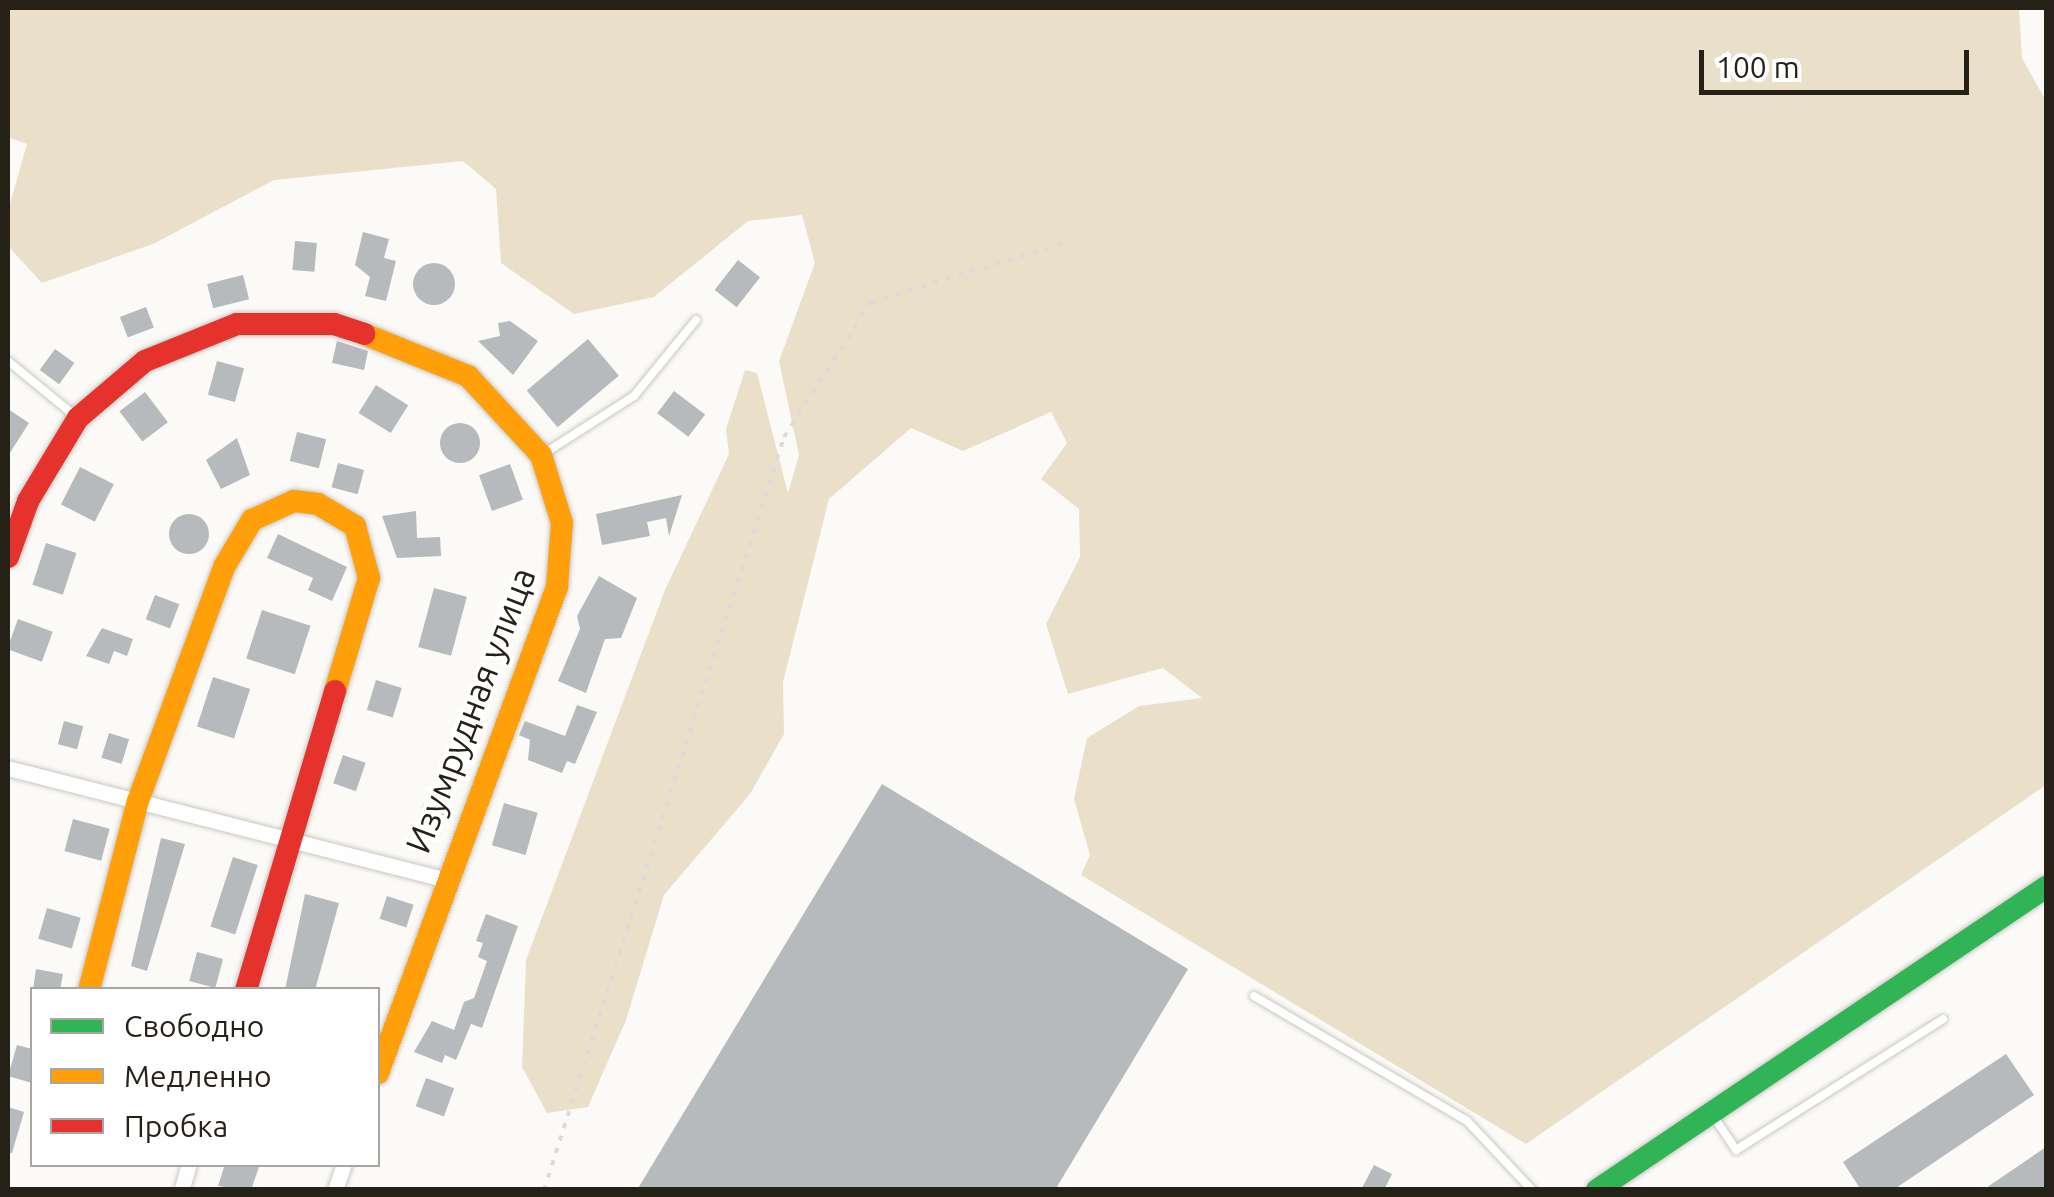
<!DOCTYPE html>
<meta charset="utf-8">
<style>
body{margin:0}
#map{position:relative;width:2054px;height:1197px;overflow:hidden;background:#fbfaf7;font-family:Ubuntu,sans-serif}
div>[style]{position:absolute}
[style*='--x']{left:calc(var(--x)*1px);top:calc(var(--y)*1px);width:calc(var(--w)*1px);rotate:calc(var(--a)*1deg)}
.forest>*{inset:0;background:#eae0c9}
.building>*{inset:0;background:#b6babd;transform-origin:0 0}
.round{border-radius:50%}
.path>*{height:4px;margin-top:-2px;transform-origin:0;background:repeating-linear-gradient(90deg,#dcdbd9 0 5px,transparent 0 13px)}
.roads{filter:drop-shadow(0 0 2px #cac7c1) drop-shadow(0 0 2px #cac7c1)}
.lane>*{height:8px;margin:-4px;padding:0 4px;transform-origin:4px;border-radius:4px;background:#fefefe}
.street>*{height:15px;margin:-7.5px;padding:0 7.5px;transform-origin:7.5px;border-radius:7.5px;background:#fefefe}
.fast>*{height:22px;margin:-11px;padding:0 11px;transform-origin:11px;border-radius:11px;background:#30b455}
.slow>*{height:22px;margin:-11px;padding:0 11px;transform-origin:11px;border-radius:11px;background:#ff9f0a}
.jam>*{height:22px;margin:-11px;padding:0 11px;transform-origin:11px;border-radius:11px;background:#e5322d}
span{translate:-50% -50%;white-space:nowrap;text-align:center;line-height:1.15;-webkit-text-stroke:8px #fff;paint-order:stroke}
.street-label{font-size:35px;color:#262116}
.frame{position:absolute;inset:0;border:10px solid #262116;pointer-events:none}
.legend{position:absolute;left:30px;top:987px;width:350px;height:180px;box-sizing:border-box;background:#fff;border:2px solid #a8a6a2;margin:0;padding:12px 18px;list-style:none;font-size:30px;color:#262116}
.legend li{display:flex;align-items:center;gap:20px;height:50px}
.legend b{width:50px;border:2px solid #a8a6a2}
.scale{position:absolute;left:1699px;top:50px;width:270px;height:45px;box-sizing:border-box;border:5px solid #262116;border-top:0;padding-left:12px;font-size:30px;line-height:35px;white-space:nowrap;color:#262116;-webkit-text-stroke:8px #fff;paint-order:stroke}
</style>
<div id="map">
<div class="forest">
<i style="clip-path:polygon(8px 8px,2019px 8px,2022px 58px,2046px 101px,2046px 785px,1526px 1144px,1081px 875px,1090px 855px,1074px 799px,1087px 738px,1139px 706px,1202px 698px,1163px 668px,1068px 694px,1046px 624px,1080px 557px,1079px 509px,1041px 479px,1067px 443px,1051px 412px,963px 451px,911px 428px,829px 499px,783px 682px,784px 734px,750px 794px,664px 895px,626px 1020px,588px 1107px,547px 1113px,522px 1067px,526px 960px,665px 590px,729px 454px,726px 429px,745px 370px,757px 373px,788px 493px,799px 455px,779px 361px,815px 263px,802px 215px,748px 221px,654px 297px,574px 314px,501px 263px,496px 189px,463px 161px,274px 180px,153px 244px,42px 283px,8px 246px,8px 211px,27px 144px,8px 137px)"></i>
</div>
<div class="building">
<i style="clip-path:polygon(363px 232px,389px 239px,384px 258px,396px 261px,386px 301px,365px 296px,370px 277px,355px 265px)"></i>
<i style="left:295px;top:241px;width:22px;height:29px;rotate:5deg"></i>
<i style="left:738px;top:260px;width:28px;height:38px;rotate:38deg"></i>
<i class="round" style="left:413px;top:263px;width:42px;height:42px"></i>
<i style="left:243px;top:275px;width:25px;height:37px;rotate:76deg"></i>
<i style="left:146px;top:307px;width:22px;height:28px;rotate:69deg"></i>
<i style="clip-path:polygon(510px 321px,538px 341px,513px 375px,478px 341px,500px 336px,498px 323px)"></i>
<i style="left:588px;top:339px;width:48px;height:80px;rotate:50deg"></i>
<i style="clip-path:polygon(337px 341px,368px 351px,364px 370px,332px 363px)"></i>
<i style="left:55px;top:349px;width:24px;height:26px;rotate:36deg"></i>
<i style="left:217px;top:361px;width:28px;height:35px;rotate:15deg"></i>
<i style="left:376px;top:385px;width:38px;height:33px;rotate:32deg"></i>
<i style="left:674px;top:391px;width:39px;height:28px;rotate:37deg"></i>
<i style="left:145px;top:392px;width:38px;height:32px;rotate:53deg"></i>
<i style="clip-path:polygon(8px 409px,29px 423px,8px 456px)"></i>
<i class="round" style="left:440px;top:423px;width:40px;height:40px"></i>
<i style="left:297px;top:432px;width:30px;height:30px;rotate:14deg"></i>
<i style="clip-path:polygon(237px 438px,250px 475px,221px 489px,206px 460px)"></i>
<i style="left:338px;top:463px;width:27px;height:25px;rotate:15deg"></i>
<i style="left:510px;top:464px;width:38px;height:33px;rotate:70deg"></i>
<i style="left:80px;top:467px;width:38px;height:42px;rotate:27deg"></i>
<i style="clip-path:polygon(682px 495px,669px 536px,666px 518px,647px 522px,650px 536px,602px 545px,596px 514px)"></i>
<i style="clip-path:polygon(416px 511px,417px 538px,440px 537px,441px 556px,397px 558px,382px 516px)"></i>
<i class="round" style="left:169px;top:514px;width:40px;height:40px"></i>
<i style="clip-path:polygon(278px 534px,347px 567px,332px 601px,308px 590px,313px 578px,267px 558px)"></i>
<i style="left:46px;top:543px;width:32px;height:44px;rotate:18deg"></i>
<i style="clip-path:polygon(599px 576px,637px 598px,621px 638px,605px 639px,586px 693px,558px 681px,580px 629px,577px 616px)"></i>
<i style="left:434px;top:588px;width:34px;height:61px;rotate:15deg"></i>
<i style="left:155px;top:595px;width:26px;height:26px;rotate:21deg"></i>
<i style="left:262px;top:610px;width:51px;height:51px;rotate:18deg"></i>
<i style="left:18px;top:619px;width:37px;height:32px;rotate:20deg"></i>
<i style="clip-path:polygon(102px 628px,133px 639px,127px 656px,114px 651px,109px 664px,86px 656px)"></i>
<i style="left:213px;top:677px;width:39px;height:52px;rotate:18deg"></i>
<i style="left:376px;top:680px;width:27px;height:31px;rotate:17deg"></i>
<i style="clip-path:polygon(577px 705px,597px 712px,575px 764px,567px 761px,562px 773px,528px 760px,530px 740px,519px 735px,525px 721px,565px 736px)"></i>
<i style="left:64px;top:721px;width:20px;height:24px;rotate:15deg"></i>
<i style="left:109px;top:733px;width:21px;height:26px;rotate:17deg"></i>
<i style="left:343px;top:755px;width:24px;height:30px;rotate:19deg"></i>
<i style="clip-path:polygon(882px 784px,1188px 969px,1055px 1190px,637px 1190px)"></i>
<i style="left:424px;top:803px;width:25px;height:29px;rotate:18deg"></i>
<i style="left:504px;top:803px;width:35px;height:44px;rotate:16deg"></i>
<i style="left:73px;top:819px;width:38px;height:33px;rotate:15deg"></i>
<i style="clip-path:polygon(161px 838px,185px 844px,147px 971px,131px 966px)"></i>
<i style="left:233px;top:857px;width:26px;height:73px;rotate:18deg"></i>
<i style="clip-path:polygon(305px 894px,339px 903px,315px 990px,285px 990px)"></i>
<i style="left:387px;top:896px;width:28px;height:24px;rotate:18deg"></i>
<i style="left:47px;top:908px;width:35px;height:32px;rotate:16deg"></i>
<i style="clip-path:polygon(486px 914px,518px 926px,482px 1028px,471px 1024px,456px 1060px,445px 1055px,442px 1063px,414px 1052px,432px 1021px,454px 1030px,464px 1002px,474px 998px,487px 961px,478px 957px,483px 943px,476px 941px)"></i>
<i style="left:197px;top:952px;width:27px;height:30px;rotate:15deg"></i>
<i style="clip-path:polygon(36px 969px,63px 974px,60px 990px,33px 990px)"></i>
<i style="clip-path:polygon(17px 1045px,32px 1049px,32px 1083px,8px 1076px)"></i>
<i style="clip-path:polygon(2006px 1054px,2034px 1095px,1893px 1190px,1861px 1190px,1843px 1162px)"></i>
<i style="left:426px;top:1078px;width:30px;height:30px;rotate:20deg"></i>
<i style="clip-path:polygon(8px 1107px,24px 1112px,12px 1153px,8px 1153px)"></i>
<i style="clip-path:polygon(2046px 1147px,2046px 1190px,1983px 1190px)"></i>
<i style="clip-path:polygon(225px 1164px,260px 1164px,251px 1190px,218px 1186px)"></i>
<i style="clip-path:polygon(1374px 1165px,1392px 1174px,1384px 1190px,1361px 1190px)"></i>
</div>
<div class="path">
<i style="--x:544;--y:1190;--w:790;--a:-72.32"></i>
<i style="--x:784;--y:437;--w:161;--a:-57.2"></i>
<i style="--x:871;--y:302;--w:200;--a:-16.9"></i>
</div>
<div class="roads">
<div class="lane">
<i style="--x:8;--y:361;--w:85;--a:39.3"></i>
<i style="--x:545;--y:453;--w:106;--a:-32.6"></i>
<i style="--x:634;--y:396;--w:98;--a:-50.8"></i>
<i style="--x:1254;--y:996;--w:247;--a:30.4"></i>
<i style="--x:1467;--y:1121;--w:95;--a:46.7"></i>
<i style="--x:1714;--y:1117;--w:40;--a:56"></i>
<i style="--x:1736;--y:1150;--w:245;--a:-32.3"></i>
</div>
<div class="street">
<i style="--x:8;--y:768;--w:453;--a:14.3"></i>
<i style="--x:182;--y:1188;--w:25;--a:-74"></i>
<i style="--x:335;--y:1190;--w:28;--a:-71"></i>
</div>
<div class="fast">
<i style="--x:1597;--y:1190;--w:542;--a:-34.01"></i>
</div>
<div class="slow">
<i style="--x:364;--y:334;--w:112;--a:22"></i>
<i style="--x:468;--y:376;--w:108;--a:47.3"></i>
<i style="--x:541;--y:455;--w:71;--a:72.8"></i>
<i style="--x:562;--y:523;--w:64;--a:94.5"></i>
<i style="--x:557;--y:587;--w:518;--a:110.22"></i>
<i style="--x:89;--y:990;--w:195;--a:-75.5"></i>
<i style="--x:138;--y:801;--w:249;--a:-69.8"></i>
<i style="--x:224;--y:567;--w:55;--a:-59.2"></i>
<i style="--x:252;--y:520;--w:46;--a:-24.3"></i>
<i style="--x:294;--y:501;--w:24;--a:7"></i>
<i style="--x:318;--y:504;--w:43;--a:30.7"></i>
<i style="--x:355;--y:526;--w:54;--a:74.9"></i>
<i style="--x:369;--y:578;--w:118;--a:106.7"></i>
</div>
<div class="jam">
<i style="--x:8;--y:557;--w:59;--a:-70.3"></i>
<i style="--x:28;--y:501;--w:97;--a:-58.9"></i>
<i style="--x:78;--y:418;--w:88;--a:-40.4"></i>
<i style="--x:145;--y:361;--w:99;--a:-21.9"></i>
<i style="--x:237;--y:324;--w:97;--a:0"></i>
<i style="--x:334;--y:324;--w:32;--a:18"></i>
<i style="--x:246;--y:990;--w:312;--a:-73.4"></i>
</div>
</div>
<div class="street-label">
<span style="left:470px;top:710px;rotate:-69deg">Изумрудная улица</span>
</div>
<div class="frame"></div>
<ul class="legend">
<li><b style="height:12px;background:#30b455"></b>Свободно</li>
<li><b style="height:12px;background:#ff9f0a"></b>Медленно</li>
<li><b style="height:12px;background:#e5322d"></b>Пробка</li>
</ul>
<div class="scale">100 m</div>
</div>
